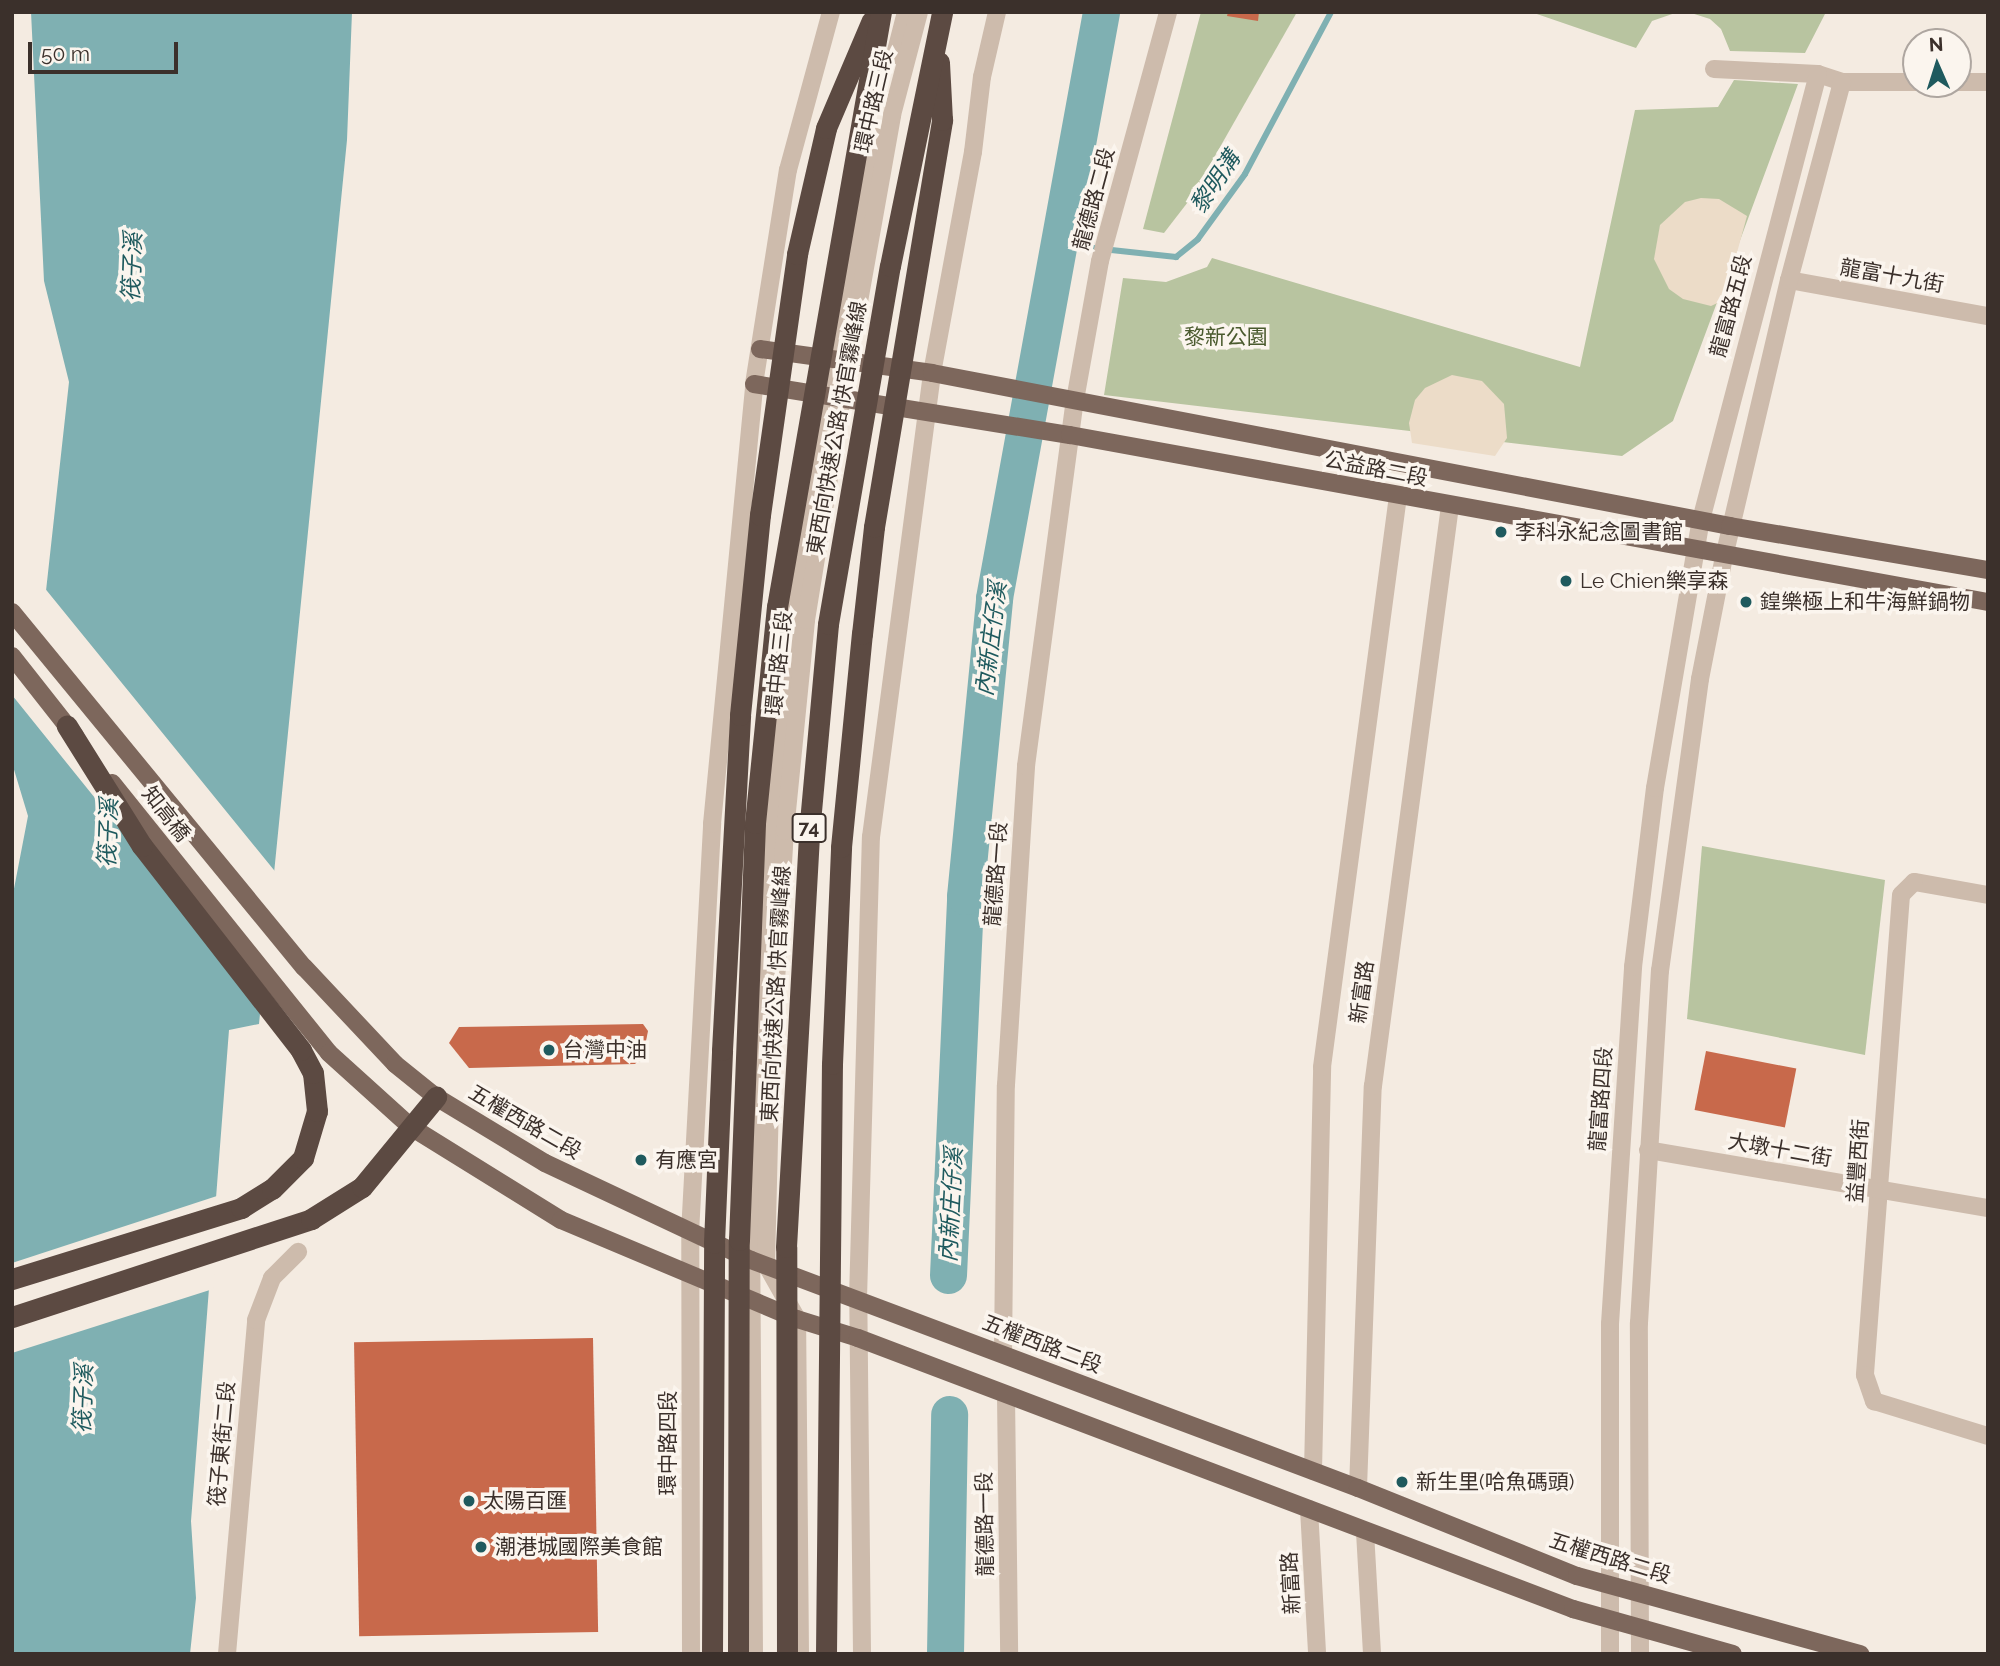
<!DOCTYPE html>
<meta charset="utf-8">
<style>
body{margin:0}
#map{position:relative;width:2000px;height:1666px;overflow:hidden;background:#f4ebe1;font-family:Raleway,"Noto Sans TC",sans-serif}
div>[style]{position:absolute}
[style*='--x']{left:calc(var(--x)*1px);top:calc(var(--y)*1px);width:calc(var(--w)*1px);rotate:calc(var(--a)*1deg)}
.green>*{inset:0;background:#b8c4a0}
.plaza>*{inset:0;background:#ecdcc8}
.water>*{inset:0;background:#7fb0b2}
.pier>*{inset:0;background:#f4ebe1}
.stream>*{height:6px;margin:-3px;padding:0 3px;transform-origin:3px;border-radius:3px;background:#7fb0b2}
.river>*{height:37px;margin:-18.5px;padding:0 18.5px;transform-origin:18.5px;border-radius:18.5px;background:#7fb0b2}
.building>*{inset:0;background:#c8694b;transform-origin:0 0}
.minor>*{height:18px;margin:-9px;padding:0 9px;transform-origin:9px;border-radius:9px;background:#cdbbac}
.major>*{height:18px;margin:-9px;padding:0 9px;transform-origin:9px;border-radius:9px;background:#7d675c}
.highway>*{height:21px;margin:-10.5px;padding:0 10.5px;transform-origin:10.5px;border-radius:10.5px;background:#5c4a42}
.highway-bridge>*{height:21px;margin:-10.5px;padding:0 10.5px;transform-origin:10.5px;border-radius:10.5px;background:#5c4a42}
.dots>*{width:19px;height:19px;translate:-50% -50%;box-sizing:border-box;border:4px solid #fbf5ee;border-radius:50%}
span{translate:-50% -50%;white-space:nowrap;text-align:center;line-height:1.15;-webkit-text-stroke:7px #fbf5ee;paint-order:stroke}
.shield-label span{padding:2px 5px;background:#fbf5ee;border:2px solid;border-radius:5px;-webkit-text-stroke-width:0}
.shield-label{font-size:19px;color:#3b302b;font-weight:700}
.street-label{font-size:21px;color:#3b302b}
.park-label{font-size:21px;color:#4a5a2e}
.poi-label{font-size:21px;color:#3b302b}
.left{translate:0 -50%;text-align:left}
.water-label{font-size:23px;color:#1f5a5e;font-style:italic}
.frame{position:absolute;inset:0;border:14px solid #3b302b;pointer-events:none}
.north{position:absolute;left:1902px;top:28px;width:70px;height:70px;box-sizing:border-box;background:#fbf5ee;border:2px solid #aea6a0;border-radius:50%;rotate:357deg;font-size:19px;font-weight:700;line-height:28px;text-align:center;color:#3b302b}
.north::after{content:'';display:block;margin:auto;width:24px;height:32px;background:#1f5a5e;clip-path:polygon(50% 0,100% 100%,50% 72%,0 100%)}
.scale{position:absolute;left:28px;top:42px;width:150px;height:32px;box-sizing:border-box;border:4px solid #3b302b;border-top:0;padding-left:9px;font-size:21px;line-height:24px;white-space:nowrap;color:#3b302b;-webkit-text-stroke:5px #fbf5ee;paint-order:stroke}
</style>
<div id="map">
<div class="green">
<i style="clip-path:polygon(1201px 12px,1297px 12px,1191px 198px,1164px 233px,1143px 229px)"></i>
<i style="clip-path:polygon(1531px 12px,1678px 12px,1652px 21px,1636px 48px)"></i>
<i style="clip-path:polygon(1688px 12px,1826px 12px,1805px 53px,1730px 51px,1721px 29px,1710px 19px)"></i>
<i style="clip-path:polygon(1734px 80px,1798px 84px,1673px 421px,1622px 456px,1104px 395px,1123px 278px,1166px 282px,1207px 267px,1212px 258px,1580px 367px,1635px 110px,1718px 107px)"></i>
<i style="clip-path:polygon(1702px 846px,1885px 880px,1865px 1055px,1687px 1019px)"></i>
</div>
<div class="plaza">
<i style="clip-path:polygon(1701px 198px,1719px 199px,1747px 216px,1724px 300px,1711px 306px,1683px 299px,1669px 289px,1654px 259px,1660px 225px,1685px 202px)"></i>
<i style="clip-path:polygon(1452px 375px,1482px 381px,1504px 404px,1507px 438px,1495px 456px,1412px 443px,1409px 423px,1415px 400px,1425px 388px)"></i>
</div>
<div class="water">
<i style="clip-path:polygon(31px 12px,352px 12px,347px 140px,259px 1024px,229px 1030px,191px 1521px,196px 1598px,190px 1654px,12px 1654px,12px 899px,28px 816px,12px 763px,12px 694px,44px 609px,69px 382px,44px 281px)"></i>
</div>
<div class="pier">
<i style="clip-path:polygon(43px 586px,278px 875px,264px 1008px,12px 695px,19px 648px,41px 608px)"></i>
<i style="clip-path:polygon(220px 1195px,213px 1289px,12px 1353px,12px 1263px)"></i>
</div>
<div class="stream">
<i style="--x:1056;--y:244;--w:121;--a:6.2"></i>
<i style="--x:1176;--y:257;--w:28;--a:-39"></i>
<i style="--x:1198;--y:239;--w:80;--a:-54.1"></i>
<i style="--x:1245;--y:174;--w:183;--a:-62"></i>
</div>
<div class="river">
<i style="--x:948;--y:1275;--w:379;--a:-87.4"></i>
<i style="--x:965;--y:896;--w:299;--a:-84.4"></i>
<i style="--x:994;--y:598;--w:596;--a:-79.65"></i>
<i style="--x:945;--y:1654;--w:240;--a:-89"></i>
</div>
<div class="building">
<i style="clip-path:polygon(1228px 12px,1259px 12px,1258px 21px,1227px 16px)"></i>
<i style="clip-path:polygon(643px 1024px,648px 1031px,643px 1056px,635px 1064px,469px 1068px,449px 1043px,459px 1027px)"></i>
<i style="left:1706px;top:1051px;width:92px;height:60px;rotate:11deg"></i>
<i style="left:593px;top:1338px;width:294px;height:239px;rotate:89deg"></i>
</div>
<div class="minor">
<i style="--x:895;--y:55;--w:44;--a:-75.7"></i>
<i style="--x:1714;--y:69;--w:104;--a:2.8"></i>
<i style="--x:1818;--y:74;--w:25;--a:18"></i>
<i style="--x:1842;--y:82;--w:74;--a:0"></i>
<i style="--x:1958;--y:82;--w:30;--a:0"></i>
<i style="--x:1789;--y:280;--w:202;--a:10.3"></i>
<i style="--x:1988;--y:895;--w:75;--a:-170"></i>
<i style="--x:1914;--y:882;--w:18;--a:135"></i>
<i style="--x:1901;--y:895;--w:481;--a:94.3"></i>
<i style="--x:1865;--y:1375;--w:28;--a:71"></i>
<i style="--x:1874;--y:1401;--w:119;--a:17.1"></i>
<i style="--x:1648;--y:1150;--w:345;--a:9.7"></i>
<i style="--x:1003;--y:1354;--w:269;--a:-89.4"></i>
<i style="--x:1006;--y:1085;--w:320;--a:-86.4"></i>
<i style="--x:1026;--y:766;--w:369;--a:-82.4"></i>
<i style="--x:1075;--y:400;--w:141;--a:-79.8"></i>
<i style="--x:1100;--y:261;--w:258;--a:-74.7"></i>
<i style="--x:1006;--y:1395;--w:259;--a:89.3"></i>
<i style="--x:1313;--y:1471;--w:404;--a:-88.7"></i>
<i style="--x:1322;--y:1067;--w:576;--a:-82.42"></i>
<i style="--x:1358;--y:1488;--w:402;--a:-87.9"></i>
<i style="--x:1373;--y:1086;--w:585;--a:-82.44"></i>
<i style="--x:1309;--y:1509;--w:145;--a:86.8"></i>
<i style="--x:1365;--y:1532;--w:122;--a:86.7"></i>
<i style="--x:227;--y:1654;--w:335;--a:-85"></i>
<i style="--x:256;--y:1320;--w:45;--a:-69.1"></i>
<i style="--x:272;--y:1278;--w:37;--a:-45"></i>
<i style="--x:691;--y:1654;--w:421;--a:-90.1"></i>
<i style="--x:690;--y:1233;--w:410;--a:-86.9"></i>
<i style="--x:712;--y:824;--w:442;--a:-84.5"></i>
<i style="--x:754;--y:384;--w:217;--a:-81"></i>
<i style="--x:788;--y:170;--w:164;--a:-74.8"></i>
<i style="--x:754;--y:1654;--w:394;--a:-90.4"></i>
<i style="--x:751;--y:1260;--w:433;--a:-87.5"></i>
<i style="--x:770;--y:827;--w:209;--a:-83.7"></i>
<i style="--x:793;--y:619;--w:489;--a:-80.2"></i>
<i style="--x:800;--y:1654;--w:335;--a:-90.5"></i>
<i style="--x:797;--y:1319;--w:63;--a:-119.4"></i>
<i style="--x:766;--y:1264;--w:199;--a:-88.6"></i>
<i style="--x:771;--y:1065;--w:234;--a:-86.6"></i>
<i style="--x:785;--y:831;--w:212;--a:-84.3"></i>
<i style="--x:806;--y:620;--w:226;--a:-80.8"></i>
<i style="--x:842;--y:397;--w:286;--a:-79.9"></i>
<i style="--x:892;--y:115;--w:106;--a:-75.3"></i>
<i style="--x:862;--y:1654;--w:355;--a:-90.6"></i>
<i style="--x:858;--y:1299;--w:462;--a:-88.4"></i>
<i style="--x:871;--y:837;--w:468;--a:-82.5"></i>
<i style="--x:932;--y:373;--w:225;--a:-79.5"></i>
<i style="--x:973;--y:152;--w:76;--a:-83.2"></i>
<i style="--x:982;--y:77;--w:67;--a:-77"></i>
<i style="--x:1610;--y:1654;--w:330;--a:-90"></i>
<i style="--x:1610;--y:1324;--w:358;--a:-86.3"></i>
<i style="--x:1633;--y:967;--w:180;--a:-83"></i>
<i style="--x:1655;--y:788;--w:272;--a:-80.3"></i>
<i style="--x:1701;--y:520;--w:461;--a:-75.3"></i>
<i style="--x:1640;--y:1654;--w:331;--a:-90.2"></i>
<i style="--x:1639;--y:1323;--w:353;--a:-86.6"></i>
<i style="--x:1660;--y:971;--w:295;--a:-82.2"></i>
<i style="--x:1700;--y:679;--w:124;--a:-78.9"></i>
<i style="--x:1724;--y:557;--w:285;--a:-76.8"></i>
<i style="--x:1789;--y:280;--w:205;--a:-75"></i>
</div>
<div class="major">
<i style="--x:760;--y:349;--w:174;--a:7.9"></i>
<i style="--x:932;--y:373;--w:813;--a:10.85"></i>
<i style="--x:1730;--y:526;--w:262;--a:9.7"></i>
<i style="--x:754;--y:384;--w:320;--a:9.2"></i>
<i style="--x:1070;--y:435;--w:933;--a:10.31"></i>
<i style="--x:12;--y:612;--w:460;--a:50.6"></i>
<i style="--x:304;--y:967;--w:133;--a:46.8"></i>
<i style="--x:395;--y:1064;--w:53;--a:38.8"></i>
<i style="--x:436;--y:1097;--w:127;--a:31.2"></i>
<i style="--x:545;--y:1163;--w:228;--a:25.2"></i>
<i style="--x:751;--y:1260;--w:648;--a:20.59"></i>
<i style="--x:1358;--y:1488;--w:236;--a:21.9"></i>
<i style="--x:1577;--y:1576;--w:294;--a:15.4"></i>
<i style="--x:12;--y:656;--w:102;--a:51.8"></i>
<i style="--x:112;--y:783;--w:346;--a:51.2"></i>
<i style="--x:329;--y:1053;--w:110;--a:42.1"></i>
<i style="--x:411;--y:1127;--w:176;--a:31.8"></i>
<i style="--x:561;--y:1220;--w:256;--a:22.8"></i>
<i style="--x:797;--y:1319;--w:64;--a:17.3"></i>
<i style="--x:858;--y:1338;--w:765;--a:20.76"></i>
<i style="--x:1573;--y:1609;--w:166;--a:15.7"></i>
</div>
<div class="highway">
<i style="--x:12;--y:1279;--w:240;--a:-17.2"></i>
<i style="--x:241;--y:1208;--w:36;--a:-32"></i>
<i style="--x:272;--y:1189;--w:44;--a:-45"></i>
<i style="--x:303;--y:1158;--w:49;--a:-73.4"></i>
<i style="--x:317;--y:1111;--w:38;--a:-96"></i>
<i style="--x:313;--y:1073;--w:26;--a:-118"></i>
<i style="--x:301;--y:1050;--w:259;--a:-127.9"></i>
<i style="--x:142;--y:846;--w:142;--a:-122"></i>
<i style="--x:12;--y:1317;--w:315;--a:-18.1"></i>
<i style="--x:311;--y:1219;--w:60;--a:-32.1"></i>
<i style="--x:362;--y:1187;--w:117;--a:-50.6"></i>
<i style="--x:712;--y:1654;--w:411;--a:-89.7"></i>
<i style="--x:714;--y:1243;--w:193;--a:-87.6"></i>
<i style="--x:826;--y:1654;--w:590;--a:-89.42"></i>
</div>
<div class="highway-bridge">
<i style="--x:722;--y:1050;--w:335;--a:-86.9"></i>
<i style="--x:740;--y:715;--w:201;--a:-84.3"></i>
<i style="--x:760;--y:515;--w:264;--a:-81.9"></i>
<i style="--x:797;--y:254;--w:129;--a:-77"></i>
<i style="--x:826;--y:128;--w:117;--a:-66.9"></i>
<i style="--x:832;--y:1064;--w:217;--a:-87.6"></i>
<i style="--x:841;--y:847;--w:214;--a:-84.4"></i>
<i style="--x:862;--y:634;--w:108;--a:-83.6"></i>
<i style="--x:874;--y:527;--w:413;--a:-80.5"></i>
<i style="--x:942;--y:120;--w:58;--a:-93"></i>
<i style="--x:738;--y:1654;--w:414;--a:-89.9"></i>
<i style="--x:739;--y:1240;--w:417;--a:-87.8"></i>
<i style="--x:755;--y:823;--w:217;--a:-84.2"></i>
<i style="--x:777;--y:607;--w:604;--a:-80.09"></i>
<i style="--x:787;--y:1654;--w:407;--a:-90.1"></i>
<i style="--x:786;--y:1247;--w:415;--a:-86.8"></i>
<i style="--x:809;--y:833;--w:210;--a:-84.8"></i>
<i style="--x:828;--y:624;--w:363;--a:-80.2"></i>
<i style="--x:890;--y:266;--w:259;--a:-78.4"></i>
</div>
<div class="dots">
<i style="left:1501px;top:532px;background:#1f5a5e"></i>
<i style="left:1566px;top:581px;background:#1f5a5e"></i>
<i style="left:1746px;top:602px;background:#1f5a5e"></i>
<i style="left:549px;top:1050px;background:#1f5a5e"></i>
<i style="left:641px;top:1160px;background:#1f5a5e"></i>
<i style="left:1402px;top:1482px;background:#1f5a5e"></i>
<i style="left:469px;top:1501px;background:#1f5a5e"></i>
<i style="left:481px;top:1547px;background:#1f5a5e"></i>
</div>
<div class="shield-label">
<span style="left:809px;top:828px">74</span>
</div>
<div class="street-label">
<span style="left:874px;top:101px;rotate:-77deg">環中路三段</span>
<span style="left:1094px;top:199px;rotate:-75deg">龍德路二段</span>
<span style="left:1892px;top:276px;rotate:10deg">龍富十九街</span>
<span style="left:1731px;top:306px;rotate:-75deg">龍富路五段</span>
<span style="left:837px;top:428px;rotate:-80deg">東西向快速公路 快官霧峰線</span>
<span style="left:1376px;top:469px;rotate:11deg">公益路二段</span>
<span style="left:779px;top:663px;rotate:-84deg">環中路三段</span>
<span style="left:166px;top:814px;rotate:52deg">知高橋</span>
<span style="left:996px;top:874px;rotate:-86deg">龍德路一段</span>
<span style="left:1362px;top:992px;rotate:-82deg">新富路</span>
<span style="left:776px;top:994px;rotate:-87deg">東西向快速公路 快官霧峰線</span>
<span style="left:1601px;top:1099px;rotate:-86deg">龍富路四段</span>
<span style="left:525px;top:1122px;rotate:30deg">五權西路二段</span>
<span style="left:1780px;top:1150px;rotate:10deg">大墩十二街</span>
<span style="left:1858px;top:1161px;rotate:-86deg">益豐西街</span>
<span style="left:1042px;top:1344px;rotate:21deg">五權西路二段</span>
<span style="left:668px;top:1443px;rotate:-90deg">環中路四段</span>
<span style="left:222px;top:1444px;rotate:-85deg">筏子東街二段</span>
<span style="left:985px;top:1524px;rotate:-91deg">龍德路一段</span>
<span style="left:1610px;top:1558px;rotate:17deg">五權西路二段</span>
<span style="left:1291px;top:1583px;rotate:-93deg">新富路</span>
</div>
<div class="park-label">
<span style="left:1226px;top:337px">黎新公園</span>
</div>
<div class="poi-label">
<span class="left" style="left:1515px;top:532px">李科永紀念圖書館</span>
<span class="left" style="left:1580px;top:581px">Le Chien樂享森</span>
<span class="left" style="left:1760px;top:602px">鍠樂極上和牛海鮮鍋物</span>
<span class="left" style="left:563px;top:1050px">台灣中油</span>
<span class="left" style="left:655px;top:1160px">有應宮</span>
<span class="left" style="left:1416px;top:1482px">新生里(哈魚碼頭)</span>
<span class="left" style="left:483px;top:1501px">太陽百匯</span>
<span class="left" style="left:495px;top:1547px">潮港城國際美食館</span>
</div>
<div class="water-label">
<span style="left:1215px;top:182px;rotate:-56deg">黎明溝</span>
<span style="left:132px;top:267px;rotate:-88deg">筏子溪</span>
<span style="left:991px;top:639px;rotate:-83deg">內新庄仔溪</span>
<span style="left:108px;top:833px;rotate:-88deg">筏子溪</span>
<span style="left:951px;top:1205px;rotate:-87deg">內新庄仔溪</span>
<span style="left:83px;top:1399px;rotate:-88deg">筏子溪</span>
</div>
<div class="frame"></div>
<div class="north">N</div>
<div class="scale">50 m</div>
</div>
